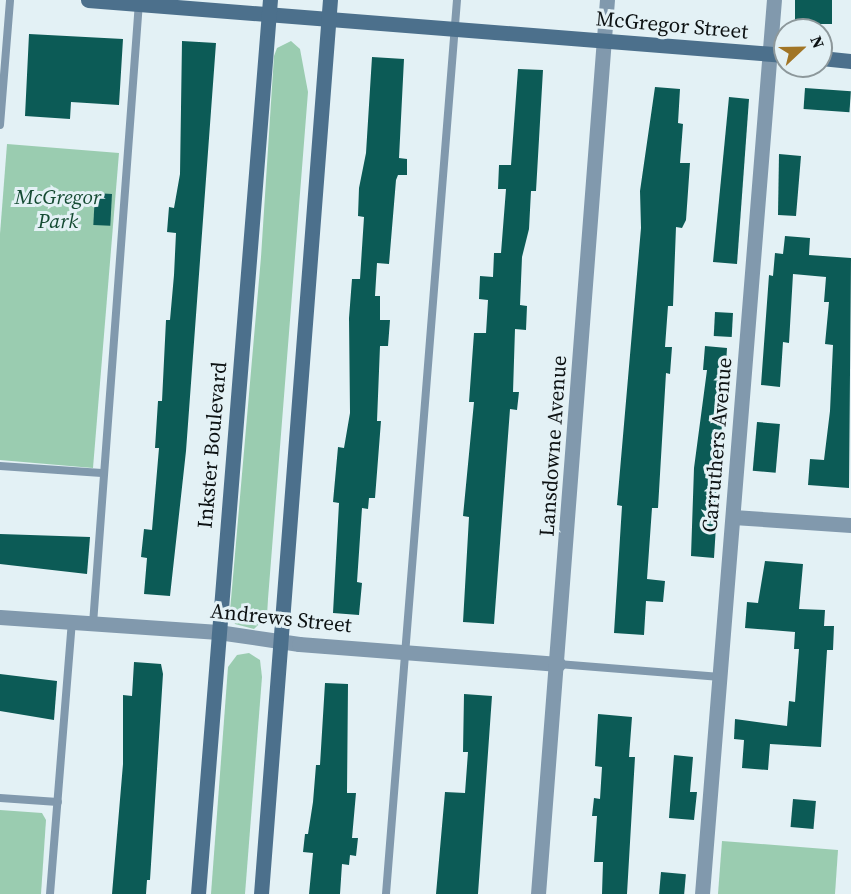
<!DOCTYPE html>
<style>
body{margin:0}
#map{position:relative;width:851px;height:894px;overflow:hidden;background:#e3f1f5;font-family:"Source Serif 4",serif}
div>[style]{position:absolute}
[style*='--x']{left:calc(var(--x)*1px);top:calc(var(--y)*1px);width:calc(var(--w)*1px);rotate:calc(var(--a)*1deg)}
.green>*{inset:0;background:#9accb0}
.building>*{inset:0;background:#0c5b56;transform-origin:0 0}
.service>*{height:8px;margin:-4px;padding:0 4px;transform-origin:4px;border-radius:4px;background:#8199ad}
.minor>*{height:15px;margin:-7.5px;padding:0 7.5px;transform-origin:7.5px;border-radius:7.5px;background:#8199ad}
.secondary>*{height:15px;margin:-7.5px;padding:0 7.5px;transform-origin:7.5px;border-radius:7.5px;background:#4c708c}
span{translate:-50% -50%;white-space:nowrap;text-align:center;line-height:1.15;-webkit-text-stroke:6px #e3f1f5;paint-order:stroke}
.street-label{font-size:21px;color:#0d1213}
.park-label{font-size:21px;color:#154b33;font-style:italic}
.north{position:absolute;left:773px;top:18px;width:60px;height:60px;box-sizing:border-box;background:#e3f1f5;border:2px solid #8d989b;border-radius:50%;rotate:68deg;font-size:16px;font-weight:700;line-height:24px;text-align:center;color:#0d1213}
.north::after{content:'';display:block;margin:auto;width:21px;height:27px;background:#a17526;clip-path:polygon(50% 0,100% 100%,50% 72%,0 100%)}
</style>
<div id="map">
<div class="green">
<i style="clip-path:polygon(291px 41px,300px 49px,308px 92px,268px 599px,267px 616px,254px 629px,235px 624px,230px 611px,261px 257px,274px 56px,277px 48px)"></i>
<i style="clip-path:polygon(7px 144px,119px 153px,93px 468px,0 460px,0 234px)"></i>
<i style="clip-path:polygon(249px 653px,260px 660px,262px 677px,245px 894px,211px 894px,228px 667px,237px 655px)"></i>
<i style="clip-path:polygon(0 810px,42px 813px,46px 820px,41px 894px,0 894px)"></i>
<i style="clip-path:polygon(722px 841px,838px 850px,835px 894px,718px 894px)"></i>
</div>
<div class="building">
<i style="left:795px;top:0;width:37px;height:24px"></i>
<i style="clip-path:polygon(29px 34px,123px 39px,119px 105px,71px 102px,70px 119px,25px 116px)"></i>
<i style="clip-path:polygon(182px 41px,216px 43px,186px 451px,170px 596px,144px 594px,147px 558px,141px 557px,144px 529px,152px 530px,159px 448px,155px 448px,158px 401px,162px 401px,166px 320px,170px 320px,174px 275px,176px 233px,167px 232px,169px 207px,174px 208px,180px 174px)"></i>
<i style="clip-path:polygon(372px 57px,404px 59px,399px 158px,407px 159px,407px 175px,398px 175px,396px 180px,389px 264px,377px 263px,375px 296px,380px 296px,380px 320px,390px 320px,388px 346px,380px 346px,377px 421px,381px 421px,375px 498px,369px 498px,368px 509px,362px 508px,357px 582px,362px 583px,359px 615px,333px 613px,339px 503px,333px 502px,338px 447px,344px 448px,350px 413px,349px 318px,352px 279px,360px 279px,364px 217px,358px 216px,359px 188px,366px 153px)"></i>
<i style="clip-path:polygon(518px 69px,543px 70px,536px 191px,531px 191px,529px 229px,522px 257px,520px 305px,527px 306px,526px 330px,515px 329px,513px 392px,519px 392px,517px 410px,510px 409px,494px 624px,463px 622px,469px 517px,463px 516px,474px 402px,469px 402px,474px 333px,486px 333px,488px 300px,479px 299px,480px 276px,493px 277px,494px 253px,501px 253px,506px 189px,498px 189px,499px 165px,511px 165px)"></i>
<i style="clip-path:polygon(655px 87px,680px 89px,678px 123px,683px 124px,680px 163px,690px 163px,686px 220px,682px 228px,676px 227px,673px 306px,668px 306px,665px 347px,672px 347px,670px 374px,666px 373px,658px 508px,652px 508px,647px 579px,665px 581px,663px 602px,646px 601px,644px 635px,614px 633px,622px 506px,617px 505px,641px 228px,640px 191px)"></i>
<i style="left:805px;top:88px;width:46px;height:21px;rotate:4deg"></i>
<i style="clip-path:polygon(729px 97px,749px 99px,737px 264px,713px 262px)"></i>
<i style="clip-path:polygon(779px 154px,801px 156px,796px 216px,778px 215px)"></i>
<i style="left:95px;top:193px;width:17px;height:32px;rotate:3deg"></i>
<i style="clip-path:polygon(785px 236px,810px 238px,809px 255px,851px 258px,849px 488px,808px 485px,810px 459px,824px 460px,830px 411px,833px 345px,825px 344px,829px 302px,824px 302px,826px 277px,793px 274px,789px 343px,783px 342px,780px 387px,761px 385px,769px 275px,773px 276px,775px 253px,783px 254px)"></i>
<i style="left:715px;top:312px;width:18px;height:24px;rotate:3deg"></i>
<i style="clip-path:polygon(705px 346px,727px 348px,714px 558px,691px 556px,694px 468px,707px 370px,703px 370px)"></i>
<i style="left:757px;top:422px;width:23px;height:49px;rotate:5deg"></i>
<i style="clip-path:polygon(0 534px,90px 537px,87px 574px,0 564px)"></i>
<i style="clip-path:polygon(765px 561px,803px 564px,799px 609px,825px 610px,824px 626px,834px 626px,833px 650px,827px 650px,821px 747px,770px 744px,768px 770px,742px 768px,744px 740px,734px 739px,735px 719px,787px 726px,789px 701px,795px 702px,799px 649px,794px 649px,795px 632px,745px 628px,747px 602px,758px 603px)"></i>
<i style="clip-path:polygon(134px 662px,161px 664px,163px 674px,150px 880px,147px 880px,146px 894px,112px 894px,123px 764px,123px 695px,132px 696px)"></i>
<i style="clip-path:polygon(0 674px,57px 681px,54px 720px,0 711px)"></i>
<i style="clip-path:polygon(325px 683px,348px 684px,347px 793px,356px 793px,352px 838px,358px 838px,356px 856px,350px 855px,349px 865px,342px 864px,340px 894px,309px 894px,313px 853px,303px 852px,305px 834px,308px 834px,313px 802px,316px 765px,320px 765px)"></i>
<i style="clip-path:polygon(464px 694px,492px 696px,478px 894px,436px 894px,445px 792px,465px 793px,468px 752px,463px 752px)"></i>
<i style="clip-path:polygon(598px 714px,632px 717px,629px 757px,635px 757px,627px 894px,602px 894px,603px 862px,594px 862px,597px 816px,592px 816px,594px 798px,600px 799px,602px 767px,595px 766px)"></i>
<i style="clip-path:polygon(674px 755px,693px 757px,690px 792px,697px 792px,694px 820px,669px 818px)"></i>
<i style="left:793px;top:799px;width:23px;height:28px;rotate:5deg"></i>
<i style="left:661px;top:872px;width:25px;height:22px;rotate:5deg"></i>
</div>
<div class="service">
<i style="--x:0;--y:125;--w:125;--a:-85.4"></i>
<i style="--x:0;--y:466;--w:102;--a:3.9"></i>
<i style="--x:93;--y:624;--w:624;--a:-85.77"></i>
<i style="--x:558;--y:664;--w:163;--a:4.6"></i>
<i style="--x:0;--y:798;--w:58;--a:3.9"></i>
<i style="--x:50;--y:894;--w:272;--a:-85.4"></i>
<i style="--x:386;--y:894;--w:897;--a:-85.46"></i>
</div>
<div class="minor">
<i style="--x:733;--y:517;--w:118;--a:3.9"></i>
<i style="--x:0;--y:617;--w:219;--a:3.9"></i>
<i style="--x:218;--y:632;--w:82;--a:8.4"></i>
<i style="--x:299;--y:644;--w:260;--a:4.4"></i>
<i style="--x:538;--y:894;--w:897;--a:-85.59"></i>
<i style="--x:702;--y:894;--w:897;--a:-85.4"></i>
</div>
<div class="secondary">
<i style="--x:88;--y:0;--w:699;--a:4.51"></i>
<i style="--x:821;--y:58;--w:30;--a:6"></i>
<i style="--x:198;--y:894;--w:897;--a:-85.4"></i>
<i style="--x:261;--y:894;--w:897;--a:-85.59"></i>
</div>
<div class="street-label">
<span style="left:672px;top:25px;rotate:5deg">McGregor Street</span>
<span style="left:212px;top:445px;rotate:-85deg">Inkster Boulevard</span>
<span style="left:717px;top:445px;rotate:-85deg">Carruthers Avenue</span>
<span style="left:553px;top:446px;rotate:-86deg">Lansdowne Avenue</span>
<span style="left:281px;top:618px;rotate:6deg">Andrews Street</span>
</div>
<div class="park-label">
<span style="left:58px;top:209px">McGregor<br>Park</span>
</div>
<div class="north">N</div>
</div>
